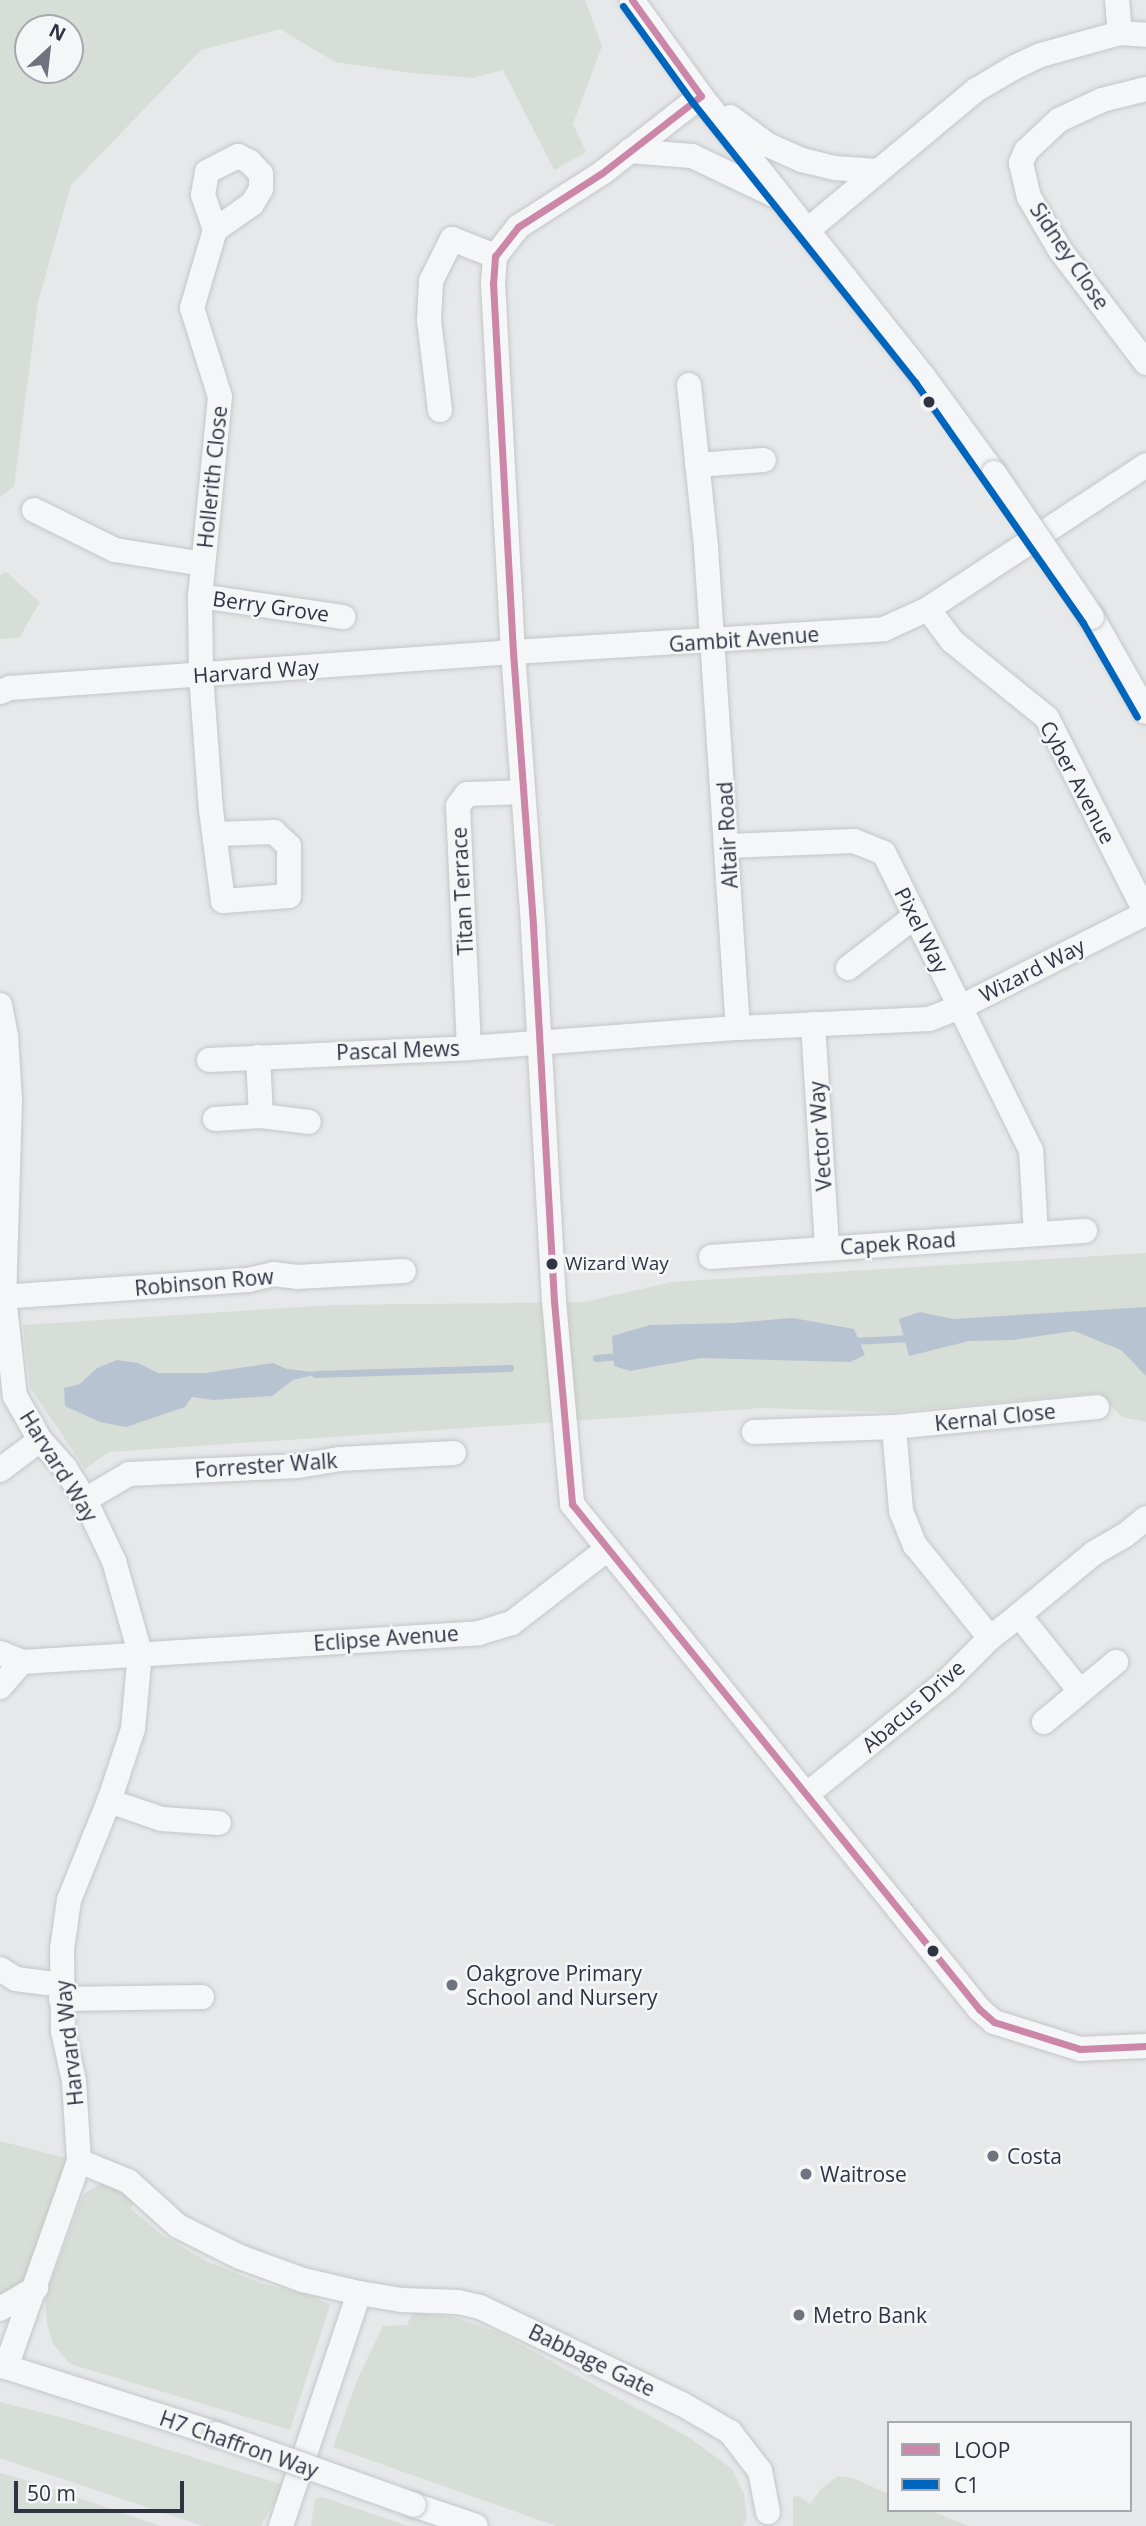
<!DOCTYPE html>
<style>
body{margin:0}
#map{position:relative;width:1146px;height:2526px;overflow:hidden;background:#e6e8ea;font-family:"Open Sans",sans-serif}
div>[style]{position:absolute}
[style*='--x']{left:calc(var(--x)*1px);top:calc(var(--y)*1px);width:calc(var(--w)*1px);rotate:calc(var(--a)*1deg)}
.green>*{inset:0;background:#d7ddd7}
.water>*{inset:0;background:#b8c3d1}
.stream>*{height:7px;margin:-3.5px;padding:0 3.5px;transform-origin:3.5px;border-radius:3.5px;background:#b8c3d1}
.roads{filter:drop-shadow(0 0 2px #c4c6c8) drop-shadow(0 0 2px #c4c6c8)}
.minor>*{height:24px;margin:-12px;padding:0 12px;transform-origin:12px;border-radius:12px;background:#f5f6f7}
.bridges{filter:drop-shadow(0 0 2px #c4c6c8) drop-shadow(0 0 2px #c4c6c8)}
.minor-bridge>*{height:24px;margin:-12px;padding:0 12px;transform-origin:12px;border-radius:12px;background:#f5f6f7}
.bus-1>*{height:7px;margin:-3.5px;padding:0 3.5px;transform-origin:3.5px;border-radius:3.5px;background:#cb86a8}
.bus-2>*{height:7px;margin:-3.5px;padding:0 3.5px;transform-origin:3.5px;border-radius:3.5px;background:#0065bd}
.dots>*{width:19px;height:19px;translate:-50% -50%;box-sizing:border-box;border:4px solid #f4f6f8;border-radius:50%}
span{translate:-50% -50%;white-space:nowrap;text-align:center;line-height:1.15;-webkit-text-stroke:5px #f4f6f8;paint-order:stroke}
.bus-label{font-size:19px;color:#2e3442}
.left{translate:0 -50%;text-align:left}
.street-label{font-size:21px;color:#2e3442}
.poi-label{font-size:21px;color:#2e3442}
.legend{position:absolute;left:887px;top:2421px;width:245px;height:91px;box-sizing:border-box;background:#f4f6f8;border:2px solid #a5a8af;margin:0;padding:9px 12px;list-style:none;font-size:21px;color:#2e3442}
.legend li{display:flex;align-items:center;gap:14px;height:35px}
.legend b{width:35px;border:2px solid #a5a8af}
.north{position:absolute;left:14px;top:14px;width:70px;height:70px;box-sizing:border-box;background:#f4f6f8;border:2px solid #a5a8af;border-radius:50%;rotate:27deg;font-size:19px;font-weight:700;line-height:28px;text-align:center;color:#2e3442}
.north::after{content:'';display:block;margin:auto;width:24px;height:32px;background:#6e737d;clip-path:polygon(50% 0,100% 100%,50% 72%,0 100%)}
.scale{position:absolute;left:14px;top:2481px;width:170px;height:32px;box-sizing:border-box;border:4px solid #2e3442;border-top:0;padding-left:9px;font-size:21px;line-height:24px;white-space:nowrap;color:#2e3442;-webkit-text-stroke:5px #f4f6f8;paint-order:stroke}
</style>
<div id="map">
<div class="green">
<i style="clip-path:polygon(evenodd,0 0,585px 0,602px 46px,573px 124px,586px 152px,554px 170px,503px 70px,473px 78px,413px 73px,335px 62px,280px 29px,201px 50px,71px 185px,38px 302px,14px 486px,0 497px,0 0,70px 28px,70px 70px,28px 70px,28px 28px,70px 28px)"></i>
<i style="clip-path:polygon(6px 572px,40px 602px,19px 638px,0 639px,0 575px)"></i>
<i style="clip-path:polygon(1146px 1253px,1146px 1422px,1122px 1417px,1099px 1393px,892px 1412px,763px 1408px,109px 1452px,85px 1469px,30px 1387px,23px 1325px,333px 1305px,584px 1302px,672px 1282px)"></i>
<i style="clip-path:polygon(0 2141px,73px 2160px,36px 2288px,0 2309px)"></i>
<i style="clip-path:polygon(102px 2182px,135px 2198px,131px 2209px,162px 2235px,206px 2261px,260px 2283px,312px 2296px,330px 2305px,290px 2430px,70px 2364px,53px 2344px,47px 2324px,45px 2299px,83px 2195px)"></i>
<i style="clip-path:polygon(413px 2313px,454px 2317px,498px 2332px,690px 2438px,732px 2469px,744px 2494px,747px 2518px,743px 2526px,556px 2526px,333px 2447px,358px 2378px,383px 2326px,407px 2325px)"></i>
<i style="clip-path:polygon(0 2402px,64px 2418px,284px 2485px,261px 2526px,203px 2526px,0 2458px)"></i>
<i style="clip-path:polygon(0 2473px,36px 2483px,160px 2526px,0 2526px)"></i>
<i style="clip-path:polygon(838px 2476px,852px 2478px,889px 2494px,889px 2510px,929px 2510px,968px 2526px,793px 2526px,793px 2497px,799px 2496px,810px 2504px,821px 2489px)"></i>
<i style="clip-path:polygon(322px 2497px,408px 2526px,311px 2526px,315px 2499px)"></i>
</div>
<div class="water">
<i style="clip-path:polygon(1146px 1307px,1146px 1376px,1121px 1350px,1074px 1331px,1012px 1340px,969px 1341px,909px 1356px,899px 1319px,920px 1312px,953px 1319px)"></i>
<i style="clip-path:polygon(793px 1318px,854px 1329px,865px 1355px,850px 1362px,701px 1358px,630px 1371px,614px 1366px,612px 1336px,650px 1325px,733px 1323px)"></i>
<i style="clip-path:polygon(117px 1360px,138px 1363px,158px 1373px,205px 1373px,273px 1363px,287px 1369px,323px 1373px,293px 1380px,272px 1396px,213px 1400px,192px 1397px,185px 1407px,126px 1427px,100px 1422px,65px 1406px,64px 1388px,80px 1384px,97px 1368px)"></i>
</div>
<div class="stream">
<i style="--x:853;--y:1341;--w:58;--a:-3"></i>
<i style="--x:596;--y:1358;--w:25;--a:-5"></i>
<i style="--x:315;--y:1374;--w:195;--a:-1.8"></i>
</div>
<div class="roads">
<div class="minor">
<i style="--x:632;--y:0;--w:118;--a:54.3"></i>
<i style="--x:701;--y:96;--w:357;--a:51.6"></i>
<i style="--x:923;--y:376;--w:120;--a:53.8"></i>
<i style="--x:1117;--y:0;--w:33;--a:85"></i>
<i style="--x:1146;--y:89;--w:45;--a:166"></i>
<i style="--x:1102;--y:100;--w:47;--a:155.1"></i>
<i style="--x:1059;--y:120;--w:45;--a:136.8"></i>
<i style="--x:1026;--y:151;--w:13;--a:113"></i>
<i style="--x:1021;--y:163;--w:35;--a:77"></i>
<i style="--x:1029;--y:197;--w:61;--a:59.7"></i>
<i style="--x:1060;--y:250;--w:142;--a:52.7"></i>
<i style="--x:701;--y:96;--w:125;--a:142.1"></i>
<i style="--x:602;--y:173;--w:100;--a:147.3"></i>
<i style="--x:518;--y:227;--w:37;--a:128"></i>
<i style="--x:495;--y:256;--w:27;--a:94"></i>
<i style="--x:493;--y:283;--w:370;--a:86.9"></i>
<i style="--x:513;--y:652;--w:275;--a:85.8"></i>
<i style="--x:533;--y:926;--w:376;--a:86.8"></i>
<i style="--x:554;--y:1301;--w:204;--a:84.9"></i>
<i style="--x:572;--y:1504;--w:649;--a:51.13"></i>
<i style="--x:979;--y:2009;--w:20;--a:41"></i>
<i style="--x:994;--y:2022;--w:90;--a:17.4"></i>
<i style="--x:1080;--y:2049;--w:66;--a:-2.6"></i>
<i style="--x:730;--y:117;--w:47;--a:36.4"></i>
<i style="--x:768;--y:145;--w:37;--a:24"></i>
<i style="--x:802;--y:160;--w:34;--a:14"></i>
<i style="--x:835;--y:168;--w:42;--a:4.1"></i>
<i style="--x:629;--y:151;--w:63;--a:4.5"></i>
<i style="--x:692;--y:156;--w:98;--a:25.5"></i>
<i style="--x:809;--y:229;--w:217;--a:-39.8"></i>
<i style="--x:976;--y:90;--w:45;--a:-30.5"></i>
<i style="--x:1015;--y:67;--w:29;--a:-25"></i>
<i style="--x:1041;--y:55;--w:82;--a:-15.6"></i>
<i style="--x:1120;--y:33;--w:26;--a:4"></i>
<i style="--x:215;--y:230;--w:45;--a:-35.1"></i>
<i style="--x:252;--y:204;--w:17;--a:-59"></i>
<i style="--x:261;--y:189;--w:15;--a:-90"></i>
<i style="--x:261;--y:174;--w:16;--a:-133"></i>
<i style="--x:250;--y:162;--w:13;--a:-153"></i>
<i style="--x:238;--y:156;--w:35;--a:153"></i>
<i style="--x:207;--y:172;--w:23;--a:100"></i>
<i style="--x:203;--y:195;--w:37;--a:71"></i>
<i style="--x:215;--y:230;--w:81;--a:106.4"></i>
<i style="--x:192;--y:308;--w:93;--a:72.5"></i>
<i style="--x:220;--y:397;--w:200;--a:95.7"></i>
<i style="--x:200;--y:596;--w:79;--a:89.3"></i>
<i style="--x:201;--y:675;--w:135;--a:85.8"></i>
<i style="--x:211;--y:810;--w:92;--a:82.5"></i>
<i style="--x:223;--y:901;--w:66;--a:-4.3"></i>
<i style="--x:289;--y:896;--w:50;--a:-90"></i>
<i style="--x:289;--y:846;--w:21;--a:-137"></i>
<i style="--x:274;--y:832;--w:58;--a:178"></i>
<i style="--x:689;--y:385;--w:164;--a:84"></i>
<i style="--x:706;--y:548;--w:481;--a:86.2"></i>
<i style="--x:440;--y:410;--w:91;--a:-97"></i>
<i style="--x:429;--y:320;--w:39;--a:-87"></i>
<i style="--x:431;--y:281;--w:47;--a:-63.4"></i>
<i style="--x:452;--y:239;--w:46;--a:21.6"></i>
<i style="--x:697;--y:465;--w:67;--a:-4.3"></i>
<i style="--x:34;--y:510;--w:90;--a:26.3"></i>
<i style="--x:115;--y:550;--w:89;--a:9"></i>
<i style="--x:200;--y:596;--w:145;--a:8.4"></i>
<i style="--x:928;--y:609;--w:40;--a:53"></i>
<i style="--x:952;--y:641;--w:122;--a:39"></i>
<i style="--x:1047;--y:718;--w:219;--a:63.1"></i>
<i style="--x:1092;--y:617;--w:109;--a:60.4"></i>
<i style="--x:0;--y:692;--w:11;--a:-22"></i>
<i style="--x:10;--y:688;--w:504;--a:-4.09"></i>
<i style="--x:513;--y:652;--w:372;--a:-3.5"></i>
<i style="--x:884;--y:629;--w:48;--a:-24.4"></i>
<i style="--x:928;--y:609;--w:261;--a:-33.4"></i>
<i style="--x:727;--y:846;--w:127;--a:-2.3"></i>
<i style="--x:854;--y:841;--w:32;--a:22"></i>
<i style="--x:884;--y:853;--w:331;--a:63.7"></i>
<i style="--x:1031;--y:1150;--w:83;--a:86.6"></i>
<i style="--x:848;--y:968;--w:85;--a:-37.8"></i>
<i style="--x:0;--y:1005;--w:33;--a:79"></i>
<i style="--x:6;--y:1037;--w:63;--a:86.4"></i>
<i style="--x:10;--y:1100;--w:197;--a:91.7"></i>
<i style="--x:4;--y:1297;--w:100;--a:83.7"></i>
<i style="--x:15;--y:1396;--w:51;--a:60.4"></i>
<i style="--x:40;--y:1440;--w:38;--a:48"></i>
<i style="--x:65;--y:1468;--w:38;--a:58"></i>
<i style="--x:85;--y:1500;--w:68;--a:64.6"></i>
<i style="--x:114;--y:1561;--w:96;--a:74.2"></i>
<i style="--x:140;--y:1653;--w:76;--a:95.3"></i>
<i style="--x:133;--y:1729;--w:76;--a:108.4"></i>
<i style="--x:109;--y:1801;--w:107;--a:112"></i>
<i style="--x:69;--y:1900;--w:49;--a:98.1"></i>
<i style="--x:62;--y:1949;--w:82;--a:89.3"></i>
<i style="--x:63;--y:2031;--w:51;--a:77.6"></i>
<i style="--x:74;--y:2081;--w:80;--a:86.4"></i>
<i style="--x:79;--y:2161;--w:219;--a:109.5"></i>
<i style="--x:813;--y:1024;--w:224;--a:86.4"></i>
<i style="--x:469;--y:1048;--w:242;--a:-92.6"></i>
<i style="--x:458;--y:806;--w:15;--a:-53"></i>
<i style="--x:467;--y:794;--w:56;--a:-2"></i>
<i style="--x:258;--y:1057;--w:59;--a:87.1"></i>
<i style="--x:209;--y:1060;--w:260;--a:-2.6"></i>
<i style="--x:469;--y:1048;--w:270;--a:-4.3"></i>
<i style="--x:738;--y:1028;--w:191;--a:-2.7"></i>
<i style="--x:929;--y:1019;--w:34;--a:-21"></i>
<i style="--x:961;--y:1007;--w:208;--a:-26.9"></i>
<i style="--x:215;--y:1119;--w:46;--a:-3.7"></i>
<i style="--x:261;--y:1116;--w:48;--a:7.1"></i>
<i style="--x:711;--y:1257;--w:375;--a:-4"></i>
<i style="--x:0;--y:1297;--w:249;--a:-3.9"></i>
<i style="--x:248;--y:1280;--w:26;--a:-13"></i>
<i style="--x:273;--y:1274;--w:24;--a:7"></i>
<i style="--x:297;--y:1277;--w:107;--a:-3.2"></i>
<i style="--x:894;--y:1427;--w:84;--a:85.2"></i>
<i style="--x:901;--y:1511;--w:37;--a:68"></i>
<i style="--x:915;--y:1545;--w:119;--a:51.1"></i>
<i style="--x:754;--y:1432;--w:140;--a:-2"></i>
<i style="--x:894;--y:1427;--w:204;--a:-5.6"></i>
<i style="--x:0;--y:1470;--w:50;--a:-36.9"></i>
<i style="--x:85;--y:1500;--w:51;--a:-30.6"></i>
<i style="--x:129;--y:1474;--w:169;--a:-2.7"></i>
<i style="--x:298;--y:1466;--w:43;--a:-9.5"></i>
<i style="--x:340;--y:1459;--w:114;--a:-3"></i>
<i style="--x:0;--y:1653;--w:24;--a:22"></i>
<i style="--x:22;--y:1662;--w:458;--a:-3.6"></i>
<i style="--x:479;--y:1633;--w:34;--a:-17"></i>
<i style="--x:512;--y:1623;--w:119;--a:-37.8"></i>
<i style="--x:0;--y:1687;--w:33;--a:-49"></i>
<i style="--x:1080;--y:1691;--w:97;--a:-128.8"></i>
<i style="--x:1019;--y:1615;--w:97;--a:-39.6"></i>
<i style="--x:1094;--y:1553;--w:34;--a:-30"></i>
<i style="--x:1124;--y:1536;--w:28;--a:-39"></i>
<i style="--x:1044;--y:1722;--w:94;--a:-39.8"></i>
<i style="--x:806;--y:1795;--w:184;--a:-39"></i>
<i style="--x:949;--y:1679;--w:58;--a:-45"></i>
<i style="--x:990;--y:1638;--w:37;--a:-38"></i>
<i style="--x:109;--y:1801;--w:56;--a:18.8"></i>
<i style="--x:162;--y:1819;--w:57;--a:4"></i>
<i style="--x:0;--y:1969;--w:19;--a:32"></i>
<i style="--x:16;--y:1979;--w:45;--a:7.6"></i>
<i style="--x:61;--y:1999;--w:141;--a:-0.8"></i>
<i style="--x:79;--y:2161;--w:53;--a:22.2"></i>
<i style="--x:128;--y:2181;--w:67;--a:42"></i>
<i style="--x:178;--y:2226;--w:69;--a:26.6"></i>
<i style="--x:240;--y:2257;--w:67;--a:20.1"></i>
<i style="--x:303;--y:2280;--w:57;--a:13.1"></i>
<i style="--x:359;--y:2293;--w:246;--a:108.5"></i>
<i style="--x:359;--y:2293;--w:44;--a:9.2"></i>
<i style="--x:402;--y:2300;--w:56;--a:2"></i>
<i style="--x:458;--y:2302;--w:23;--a:13"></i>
<i style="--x:480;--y:2307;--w:224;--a:25.7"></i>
<i style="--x:682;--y:2404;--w:56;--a:30.3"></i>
<i style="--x:730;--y:2432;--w:49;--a:52.4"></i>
<i style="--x:760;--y:2471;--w:42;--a:79"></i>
<i style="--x:0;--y:2309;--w:42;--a:-30.3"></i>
<i style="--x:0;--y:2365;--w:227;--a:17.7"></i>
<i style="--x:414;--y:2505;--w:65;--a:18.7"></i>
</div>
</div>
<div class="bridges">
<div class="minor-bridge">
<i style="--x:994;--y:473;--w:174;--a:55.8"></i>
<i style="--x:216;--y:2434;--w:210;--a:19.7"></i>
</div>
</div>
<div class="bus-1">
<i style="--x:632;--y:0;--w:118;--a:54.3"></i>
<i style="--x:701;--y:96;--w:125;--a:142.1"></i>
<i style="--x:602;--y:173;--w:100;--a:147.3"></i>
<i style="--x:518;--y:227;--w:37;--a:128"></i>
<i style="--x:495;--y:256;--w:27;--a:94"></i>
<i style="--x:493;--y:283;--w:370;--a:86.9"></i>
<i style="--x:513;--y:652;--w:275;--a:85.8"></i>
<i style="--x:533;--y:926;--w:376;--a:86.8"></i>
<i style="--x:554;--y:1301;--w:204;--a:84.9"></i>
<i style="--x:572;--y:1504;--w:649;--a:51.13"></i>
<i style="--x:979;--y:2009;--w:20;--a:41"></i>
<i style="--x:994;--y:2022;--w:90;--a:17.4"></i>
<i style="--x:1080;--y:2049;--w:66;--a:-2.6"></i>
</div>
<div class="bus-2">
<i style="--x:623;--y:6;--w:120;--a:54.2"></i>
<i style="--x:693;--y:103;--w:357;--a:51.5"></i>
<i style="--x:915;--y:382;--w:294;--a:55.1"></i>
<i style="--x:1083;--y:623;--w:108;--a:60.1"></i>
</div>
<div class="dots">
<i style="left:929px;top:402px;background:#2e3442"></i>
<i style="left:552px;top:1264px;background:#2e3442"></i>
<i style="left:933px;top:1951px;background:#2e3442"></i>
<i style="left:452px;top:1985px;background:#6e737d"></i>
<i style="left:993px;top:2156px;background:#6e737d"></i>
<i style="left:806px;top:2174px;background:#6e737d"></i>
<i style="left:799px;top:2315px;background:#6e737d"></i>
</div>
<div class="bus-label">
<span class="left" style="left:565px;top:1264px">Wizard Way</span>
</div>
<div class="street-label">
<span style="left:1070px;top:256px;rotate:56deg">Sidney Close</span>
<span style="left:212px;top:477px;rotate:-84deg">Hollerith Close</span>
<span style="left:271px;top:606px;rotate:8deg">Berry Grove</span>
<span style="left:744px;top:639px;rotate:-4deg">Gambit Avenue</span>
<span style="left:256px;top:671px;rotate:-4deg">Harvard Way</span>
<span style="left:1078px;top:782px;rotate:62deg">Cyber Avenue</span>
<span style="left:727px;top:835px;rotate:-93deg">Altair Road</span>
<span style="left:462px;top:891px;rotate:-93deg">Titan Terrace</span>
<span style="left:922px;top:930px;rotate:63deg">Pixel Way</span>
<span style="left:1032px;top:970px;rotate:-27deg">Wizard Way</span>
<span style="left:398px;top:1050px;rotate:-2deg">Pascal Mews</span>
<span style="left:820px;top:1136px;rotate:-94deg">Vector Way</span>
<span style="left:898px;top:1243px;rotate:-4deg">Capek Road</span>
<span style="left:204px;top:1282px;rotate:-5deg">Robinson Row</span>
<span style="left:995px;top:1417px;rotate:-6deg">Kernal Close</span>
<span style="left:266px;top:1465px;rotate:-4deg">Forrester Walk</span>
<span style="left:59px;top:1466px;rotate:58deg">Harvard Way</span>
<span style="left:386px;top:1638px;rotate:-4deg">Eclipse Avenue</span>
<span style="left:913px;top:1706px;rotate:-41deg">Abacus Drive</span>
<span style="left:69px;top:2043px;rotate:-96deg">Harvard Way</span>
<span style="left:592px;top:2360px;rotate:26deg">Babbage Gate</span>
<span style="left:239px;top:2444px;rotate:19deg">H7 Chaffron Way</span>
</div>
<div class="poi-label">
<span class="left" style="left:466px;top:1985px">Oakgrove Primary<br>School and Nursery</span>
<span class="left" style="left:1007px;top:2156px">Costa</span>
<span class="left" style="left:820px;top:2174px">Waitrose</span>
<span class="left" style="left:813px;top:2315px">Metro Bank</span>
</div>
<ul class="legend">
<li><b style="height:9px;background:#cb86a8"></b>LOOP</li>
<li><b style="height:9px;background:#0065bd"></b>C1</li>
</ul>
<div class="north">N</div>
<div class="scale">50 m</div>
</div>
